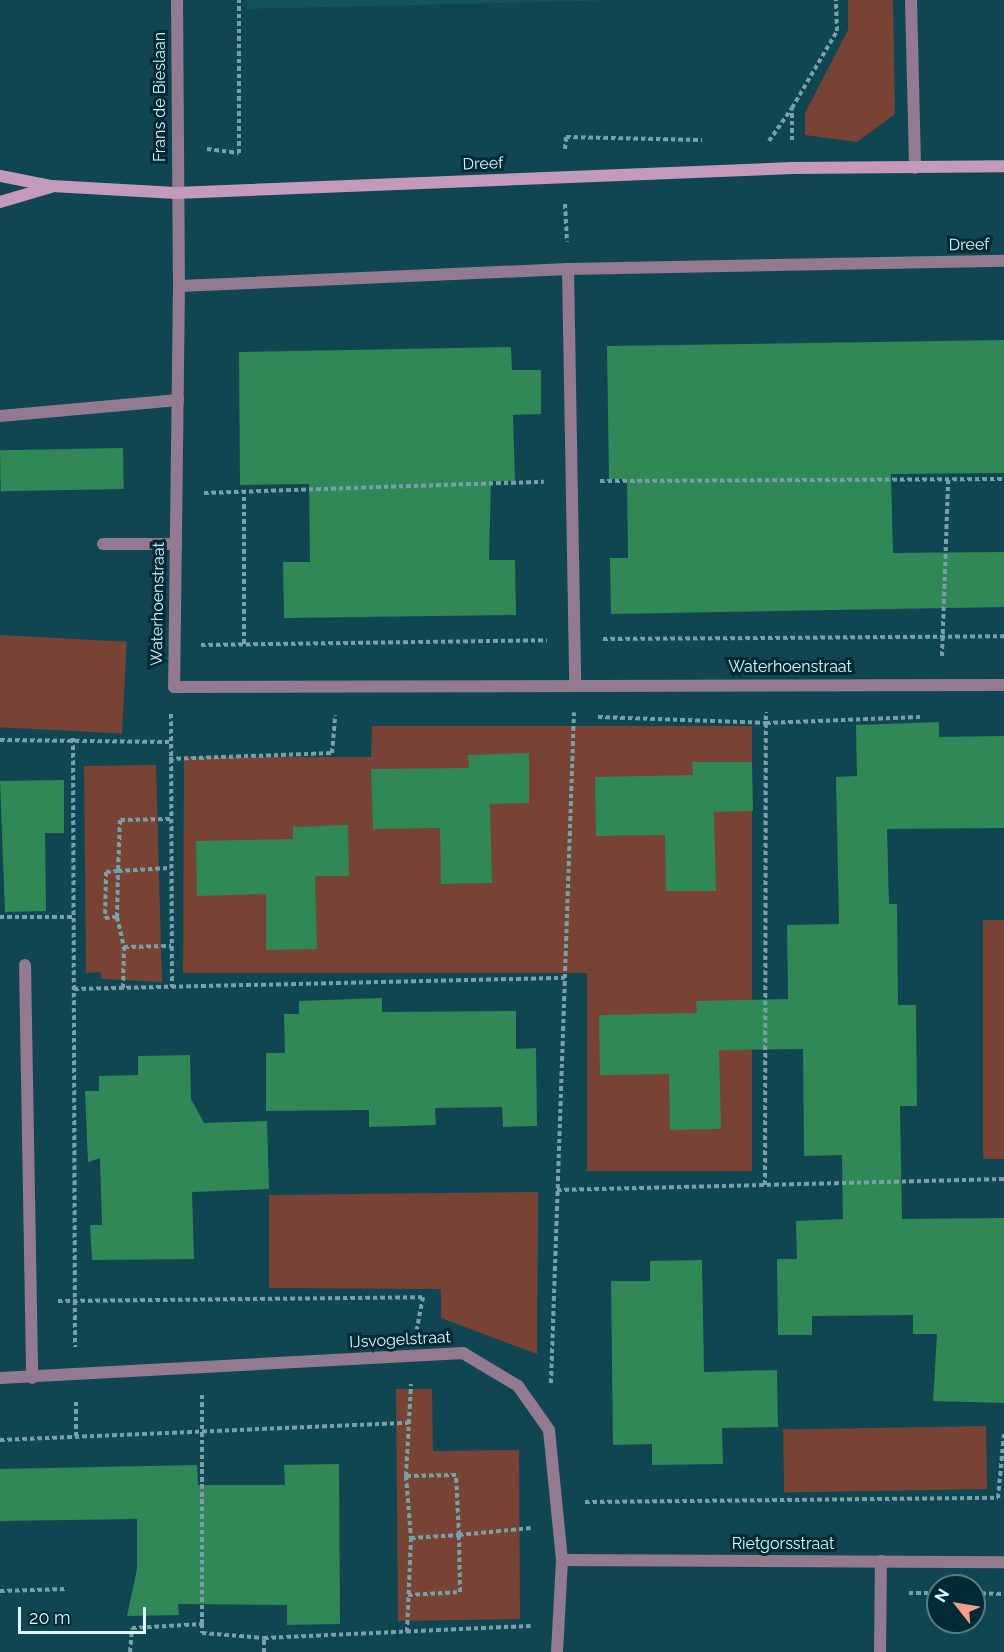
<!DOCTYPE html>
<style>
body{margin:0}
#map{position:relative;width:1004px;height:1652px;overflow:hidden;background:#104652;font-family:Raleway,sans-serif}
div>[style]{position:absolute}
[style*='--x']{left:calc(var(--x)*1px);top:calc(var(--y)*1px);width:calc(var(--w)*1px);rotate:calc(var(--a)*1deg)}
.built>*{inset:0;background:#14525e}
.green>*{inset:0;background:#784235;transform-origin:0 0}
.building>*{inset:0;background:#2f8856;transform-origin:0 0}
.path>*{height:4px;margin-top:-2px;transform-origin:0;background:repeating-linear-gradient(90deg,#78a0a9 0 4.5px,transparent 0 7.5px)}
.lane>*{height:12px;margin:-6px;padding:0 6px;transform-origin:6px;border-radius:6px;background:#947a8e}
.street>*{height:12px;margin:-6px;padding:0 6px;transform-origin:6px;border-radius:6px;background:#947a8e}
.secondary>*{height:12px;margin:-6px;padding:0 6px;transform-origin:6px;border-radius:6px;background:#c49aba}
span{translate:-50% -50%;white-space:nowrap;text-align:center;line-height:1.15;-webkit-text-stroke:6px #002b34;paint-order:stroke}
.street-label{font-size:16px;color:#dcf6fc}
.north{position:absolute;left:926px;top:1574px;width:60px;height:60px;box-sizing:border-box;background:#002b34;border:2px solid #587c84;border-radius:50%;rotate:301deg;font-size:16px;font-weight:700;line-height:24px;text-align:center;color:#dcf6fc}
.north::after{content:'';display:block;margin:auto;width:21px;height:27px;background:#f49e88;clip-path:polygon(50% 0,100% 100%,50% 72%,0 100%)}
.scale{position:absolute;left:18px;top:1607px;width:128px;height:27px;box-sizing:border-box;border:3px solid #dcf6fc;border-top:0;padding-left:8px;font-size:18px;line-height:21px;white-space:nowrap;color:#dcf6fc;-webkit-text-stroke:4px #002b34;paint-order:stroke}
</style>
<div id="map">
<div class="built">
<i style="clip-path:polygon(247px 0,624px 0,247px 9px)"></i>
</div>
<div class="green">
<i style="clip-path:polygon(848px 0,893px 0,895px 114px,857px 142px,805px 135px,805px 113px,848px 30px)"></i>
<i style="left:0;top:635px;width:127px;height:92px;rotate:3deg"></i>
<i style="clip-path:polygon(372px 726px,752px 726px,752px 1171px,587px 1171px,587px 973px,183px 973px,184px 757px,371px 757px)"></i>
<i style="clip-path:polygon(156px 765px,162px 982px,101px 979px,101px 972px,86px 973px,84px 766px)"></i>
<i style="left:983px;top:920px;width:21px;height:239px"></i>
<i style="clip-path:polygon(538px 1192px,537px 1354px,441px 1318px,441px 1289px,269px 1288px,269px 1195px)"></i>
<i style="clip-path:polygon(396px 1389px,432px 1389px,433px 1451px,519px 1450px,520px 1619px,398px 1621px)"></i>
<i style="left:986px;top:1426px;width:63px;height:203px;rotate:89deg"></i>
</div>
<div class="building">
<i style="clip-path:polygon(1004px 340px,1004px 473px,891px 474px,893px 553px,1004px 552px,1004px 607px,611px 614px,610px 558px,628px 558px,627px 479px,609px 479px,607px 346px)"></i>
<i style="clip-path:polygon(511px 347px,512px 370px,541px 370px,541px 414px,513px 415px,515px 481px,491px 481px,489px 560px,515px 560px,516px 615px,284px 618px,283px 562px,310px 562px,309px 484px,240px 485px,239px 352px)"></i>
<i style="left:123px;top:448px;width:41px;height:123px;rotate:89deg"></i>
<i style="clip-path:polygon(939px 722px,939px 737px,1004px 736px,1004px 828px,887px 829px,889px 904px,897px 904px,898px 1005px,916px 1005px,917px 1106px,900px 1106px,902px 1219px,1004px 1218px,1004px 1403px,933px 1401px,937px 1334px,913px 1334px,913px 1315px,812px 1316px,812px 1335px,778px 1335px,777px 1259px,797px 1259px,796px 1221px,843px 1219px,842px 1155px,804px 1156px,803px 1049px,719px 1050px,721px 1129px,670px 1130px,669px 1074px,600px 1075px,599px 1015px,697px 1013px,696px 1001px,788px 999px,787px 925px,839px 924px,836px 777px,857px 776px,856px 725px)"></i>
<i style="clip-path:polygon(529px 753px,529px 803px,490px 804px,492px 883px,441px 884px,440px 828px,373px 829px,371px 769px,469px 768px,468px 755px)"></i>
<i style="clip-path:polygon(692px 762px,752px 762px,753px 811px,714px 812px,716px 891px,666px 891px,665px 835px,596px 836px,595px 777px,693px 775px)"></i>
<i style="clip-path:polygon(64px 780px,64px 833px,45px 833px,46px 911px,5px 912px,0 781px)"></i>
<i style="clip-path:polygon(348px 825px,349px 876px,315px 876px,317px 949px,266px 950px,266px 894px,197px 896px,196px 841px,293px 839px,293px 827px)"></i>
<i style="clip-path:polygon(382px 998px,382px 1012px,516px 1011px,516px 1049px,536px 1048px,537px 1126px,503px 1127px,502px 1107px,435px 1108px,436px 1125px,369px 1127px,369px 1110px,266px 1111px,266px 1053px,285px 1053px,284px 1014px,299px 1014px,299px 1001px)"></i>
<i style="clip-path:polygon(190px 1055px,191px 1099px,204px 1123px,267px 1121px,269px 1189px,192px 1192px,194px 1259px,92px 1260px,90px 1225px,102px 1225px,100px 1158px,88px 1162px,85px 1091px,99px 1091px,99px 1076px,138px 1075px,138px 1056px)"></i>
<i style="clip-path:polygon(702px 1260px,704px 1372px,777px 1370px,778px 1427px,722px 1428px,723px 1464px,652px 1465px,652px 1444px,613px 1445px,611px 1281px,650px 1281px,650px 1261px)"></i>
<i style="clip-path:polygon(339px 1464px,340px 1624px,287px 1625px,287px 1605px,178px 1604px,179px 1615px,127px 1616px,137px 1569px,137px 1519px,0 1521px,0 1469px,197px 1465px,198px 1485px,285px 1485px,284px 1465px)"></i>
</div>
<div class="path">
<i style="--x:792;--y:140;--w:32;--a:-90"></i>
<i style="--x:792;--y:108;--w:89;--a:-59.7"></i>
<i style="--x:837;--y:31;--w:31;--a:-92"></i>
<i style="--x:769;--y:141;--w:40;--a:-55.1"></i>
<i style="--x:207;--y:149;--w:32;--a:7"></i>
<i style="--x:239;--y:153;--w:153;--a:-90"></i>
<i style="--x:565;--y:149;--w:12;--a:-85"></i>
<i style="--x:566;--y:137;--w:136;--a:1.3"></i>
<i style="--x:565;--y:204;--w:38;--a:87"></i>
<i style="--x:600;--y:481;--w:404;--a:-0.3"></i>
<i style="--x:204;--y:493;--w:340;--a:-1.9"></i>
<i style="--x:603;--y:639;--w:401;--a:-0.4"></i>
<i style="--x:244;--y:644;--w:152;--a:-90"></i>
<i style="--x:201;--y:645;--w:346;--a:-0.8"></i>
<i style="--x:942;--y:656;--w:176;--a:-88"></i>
<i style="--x:171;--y:714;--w:273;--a:89.8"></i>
<i style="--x:598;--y:717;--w:168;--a:2"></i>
<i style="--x:766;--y:723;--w:154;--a:-2.2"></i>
<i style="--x:73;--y:738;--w:609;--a:89.81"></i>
<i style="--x:0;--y:740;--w:169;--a:0.7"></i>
<i style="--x:169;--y:759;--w:163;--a:-2.1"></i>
<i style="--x:332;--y:753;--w:38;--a:-85"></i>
<i style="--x:170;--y:819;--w:50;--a:178.9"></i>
<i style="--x:120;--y:820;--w:51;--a:92.2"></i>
<i style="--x:118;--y:871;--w:52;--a:-3.3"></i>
<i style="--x:0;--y:917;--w:74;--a:0"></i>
<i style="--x:117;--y:917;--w:46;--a:-88.8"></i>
<i style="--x:118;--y:871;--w:12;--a:175"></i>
<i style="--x:106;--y:872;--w:46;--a:91.2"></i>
<i style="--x:105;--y:918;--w:12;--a:-5"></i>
<i style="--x:117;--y:917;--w:31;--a:77"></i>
<i style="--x:123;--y:988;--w:41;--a:-88.6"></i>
<i style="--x:124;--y:947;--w:47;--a:-1.2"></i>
<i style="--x:74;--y:989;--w:491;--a:-1.3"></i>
<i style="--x:765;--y:1185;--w:473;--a:-89.9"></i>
<i style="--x:557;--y:1190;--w:447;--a:-1.4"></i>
<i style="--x:58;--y:1301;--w:365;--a:-0.6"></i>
<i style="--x:423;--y:1297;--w:33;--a:101"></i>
<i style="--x:551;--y:1383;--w:671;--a:-88.04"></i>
<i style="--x:76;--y:1402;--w:35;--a:90"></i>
<i style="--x:0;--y:1440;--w:409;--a:-2.4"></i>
<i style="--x:406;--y:1476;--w:92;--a:-86.9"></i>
<i style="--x:585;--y:1502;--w:413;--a:-0.6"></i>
<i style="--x:998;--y:1498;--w:65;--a:-84.7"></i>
<i style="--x:0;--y:1591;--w:67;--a:-1.7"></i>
<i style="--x:909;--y:1593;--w:29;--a:0"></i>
<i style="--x:974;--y:1593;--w:30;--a:2"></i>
<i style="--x:408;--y:1595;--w:52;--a:-3.3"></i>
<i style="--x:460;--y:1592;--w:57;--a:-91"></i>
<i style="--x:459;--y:1535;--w:72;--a:-5.6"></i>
<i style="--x:202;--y:1624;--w:9;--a:90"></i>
<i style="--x:202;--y:1633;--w:62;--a:4.6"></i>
<i style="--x:407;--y:1632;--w:94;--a:-87.6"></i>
<i style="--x:411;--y:1538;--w:48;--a:-3.6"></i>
<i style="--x:459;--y:1535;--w:60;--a:-92.9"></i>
<i style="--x:456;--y:1475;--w:50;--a:178.9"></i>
<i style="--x:406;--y:1476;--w:62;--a:85.4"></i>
<i style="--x:130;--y:1652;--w:24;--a:-85"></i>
<i style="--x:132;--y:1628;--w:70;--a:-3.3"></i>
<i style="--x:202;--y:1624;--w:229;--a:-90"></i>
<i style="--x:264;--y:1652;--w:14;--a:-90"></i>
<i style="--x:264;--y:1638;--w:267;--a:-2.6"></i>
</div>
<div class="lane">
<i style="--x:0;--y:416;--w:179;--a:-5.1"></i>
<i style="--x:103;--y:544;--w:73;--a:0"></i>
<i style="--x:25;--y:965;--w:413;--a:89"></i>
<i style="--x:880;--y:1652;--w:91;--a:-89.4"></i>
</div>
<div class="street">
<i style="--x:177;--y:0;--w:286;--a:89.6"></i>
<i style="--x:179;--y:286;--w:401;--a:90.7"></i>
<i style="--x:174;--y:687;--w:830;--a:-0.14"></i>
<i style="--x:911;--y:0;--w:168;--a:88.6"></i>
<i style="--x:568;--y:269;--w:416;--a:89"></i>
<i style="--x:179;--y:286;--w:389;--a:-2.5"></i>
<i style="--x:568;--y:269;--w:436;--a:-1.1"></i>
<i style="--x:0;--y:1378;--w:464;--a:-3.1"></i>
<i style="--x:463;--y:1353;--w:64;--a:31"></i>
<i style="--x:518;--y:1386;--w:54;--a:54.8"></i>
<i style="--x:549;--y:1430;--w:131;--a:84.3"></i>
<i style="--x:562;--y:1560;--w:92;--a:93.1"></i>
<i style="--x:562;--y:1560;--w:442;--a:0.3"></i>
</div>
<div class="secondary">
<i style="--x:0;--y:176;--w:53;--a:10.9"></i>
<i style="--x:52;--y:186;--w:124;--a:3.2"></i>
<i style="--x:176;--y:193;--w:617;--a:-2.32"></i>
<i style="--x:792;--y:168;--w:212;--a:-0.5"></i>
<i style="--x:0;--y:202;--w:53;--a:-16.4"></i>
</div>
<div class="street-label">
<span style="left:160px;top:97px;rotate:-90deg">Frans de Bieslaan</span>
<span style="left:483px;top:164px;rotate:-2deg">Dreef</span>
<span style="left:969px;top:245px;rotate:-1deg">Dreef</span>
<span style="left:158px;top:604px;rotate:-89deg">Waterhoenstraat</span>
<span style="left:790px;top:667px">Waterhoenstraat</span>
<span style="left:400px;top:1340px;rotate:-3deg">IJsvogelstraat</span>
<span style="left:783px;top:1544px">Rietgorsstraat</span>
</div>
<div class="north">N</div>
<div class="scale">20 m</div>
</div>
